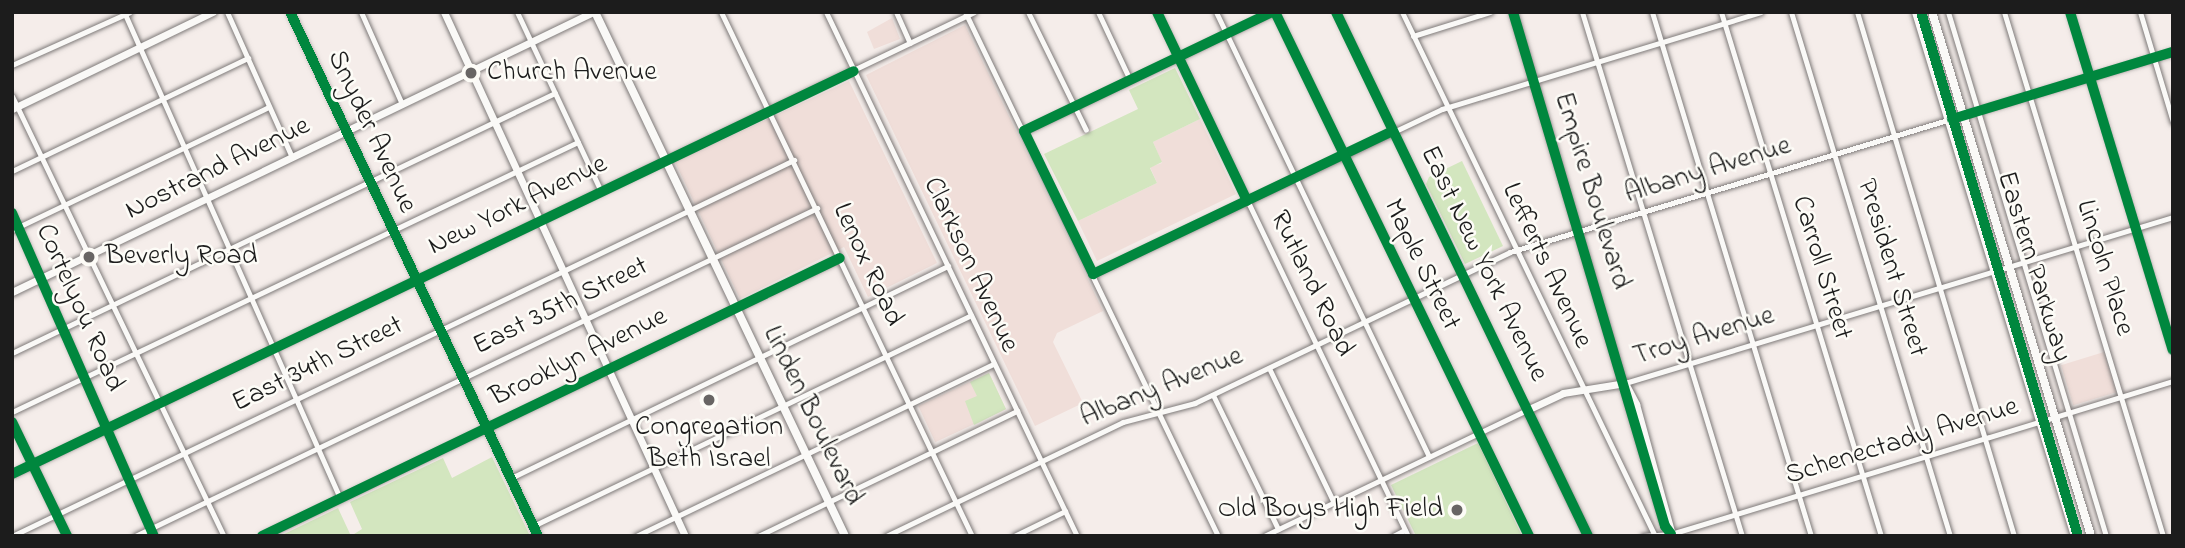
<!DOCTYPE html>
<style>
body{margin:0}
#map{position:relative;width:2185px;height:548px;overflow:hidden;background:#f5edea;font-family:"Indie Flower",sans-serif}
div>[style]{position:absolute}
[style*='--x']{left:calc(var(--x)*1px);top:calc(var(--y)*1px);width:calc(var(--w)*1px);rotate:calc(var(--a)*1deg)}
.built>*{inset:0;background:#f0ded9;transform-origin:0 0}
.green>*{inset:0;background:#d3e6bf}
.roads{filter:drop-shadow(0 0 2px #7e7a79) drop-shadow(0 0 2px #7e7a79)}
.minor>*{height:5px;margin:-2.5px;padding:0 2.5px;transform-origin:2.5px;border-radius:2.5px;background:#faf9f7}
.secondary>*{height:7px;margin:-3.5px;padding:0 3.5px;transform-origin:3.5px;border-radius:3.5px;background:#faf9f7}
.primary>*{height:8px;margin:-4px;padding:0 4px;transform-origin:4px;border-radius:4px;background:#faf9f7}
.trunk>*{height:8px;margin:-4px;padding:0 4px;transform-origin:4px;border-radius:4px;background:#faf9f7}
.cycleway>*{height:10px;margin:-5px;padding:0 5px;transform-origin:5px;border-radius:5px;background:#00873e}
.dots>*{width:19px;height:19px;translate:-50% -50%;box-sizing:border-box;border:4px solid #fdfcf7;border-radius:50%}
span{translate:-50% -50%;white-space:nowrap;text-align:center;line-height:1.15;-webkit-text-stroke:5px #fdfcf7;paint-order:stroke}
.poi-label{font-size:28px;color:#1c1c1c}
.left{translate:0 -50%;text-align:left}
.right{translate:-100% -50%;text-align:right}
.street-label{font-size:28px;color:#1c1c1c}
.frame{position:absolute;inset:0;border:14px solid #1c1c1c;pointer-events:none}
</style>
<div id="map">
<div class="built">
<i style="clip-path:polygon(892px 18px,900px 39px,874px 49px,867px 32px)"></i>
<i style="clip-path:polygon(965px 25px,1103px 311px,1057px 333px,1053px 342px,1083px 403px,1035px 426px,866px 75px)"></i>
<i style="clip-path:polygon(849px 81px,937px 263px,868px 297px,844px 247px,740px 299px,675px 162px)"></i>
<i style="clip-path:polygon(1200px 119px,1236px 194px,1097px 261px,1078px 221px,1157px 183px,1150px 167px,1162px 163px,1153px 142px)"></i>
<i style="left:2104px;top:352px;width:42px;height:45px;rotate:73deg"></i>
<i style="left:989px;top:373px;width:40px;height:78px;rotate:65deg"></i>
</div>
<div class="green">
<i style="clip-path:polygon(1175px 68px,1200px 119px,1153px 142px,1162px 162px,1150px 168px,1157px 183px,1078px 221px,1044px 154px,1138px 109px,1129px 90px)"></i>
<i style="clip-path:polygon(1462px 161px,1503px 246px,1465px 264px,1426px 184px,1429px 177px)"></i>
<i style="clip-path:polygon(989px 373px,1006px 409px,974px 425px,965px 401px,977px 396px,970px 382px)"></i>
<i style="clip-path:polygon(1478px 443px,1522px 536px,1416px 536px,1391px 485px)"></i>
<i style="clip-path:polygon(492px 457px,530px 536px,280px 536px,338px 508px,351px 536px,362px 529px,350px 502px,443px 458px,452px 478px)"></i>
</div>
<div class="roads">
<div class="minor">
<i style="--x:124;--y:12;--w:532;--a:66.04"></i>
<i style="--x:227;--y:12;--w:159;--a:65.9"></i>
<i style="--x:290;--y:12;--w:580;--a:64.67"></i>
<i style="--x:361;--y:12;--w:101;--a:66"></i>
<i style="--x:517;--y:12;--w:198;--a:64.9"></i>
<i style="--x:721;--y:12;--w:581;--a:64.41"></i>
<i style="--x:826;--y:12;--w:581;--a:64.41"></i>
<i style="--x:896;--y:12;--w:34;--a:66"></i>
<i style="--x:965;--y:12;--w:582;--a:64.23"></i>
<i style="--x:1028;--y:12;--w:131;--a:63.8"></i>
<i style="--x:1098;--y:12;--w:75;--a:64.8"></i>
<i style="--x:1157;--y:12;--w:581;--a:64.41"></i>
<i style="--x:1216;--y:12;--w:493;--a:64.4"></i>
<i style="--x:1275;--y:12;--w:582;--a:64.14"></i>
<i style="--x:1402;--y:12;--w:582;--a:64.23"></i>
<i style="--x:1582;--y:12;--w:548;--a:73.02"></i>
<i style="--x:1652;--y:12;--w:548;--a:73.12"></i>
<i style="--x:1721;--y:12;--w:548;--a:73.02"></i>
<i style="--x:1791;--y:12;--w:548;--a:73.12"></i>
<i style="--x:1857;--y:12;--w:547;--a:73.32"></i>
<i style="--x:1914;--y:12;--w:548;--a:73.12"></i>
<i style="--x:1948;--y:12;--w:547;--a:73.22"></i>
<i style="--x:2004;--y:12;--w:548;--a:73.12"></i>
<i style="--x:2070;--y:12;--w:353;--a:73.1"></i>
<i style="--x:2140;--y:12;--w:115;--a:73.3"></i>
<i style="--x:1413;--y:36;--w:81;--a:-17.3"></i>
<i style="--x:12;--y:65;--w:129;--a:-24.2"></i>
<i style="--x:12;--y:96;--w:488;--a:64.3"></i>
<i style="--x:1024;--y:131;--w:275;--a:-25.6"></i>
<i style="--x:12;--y:171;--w:262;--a:-25.6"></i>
<i style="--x:12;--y:213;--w:353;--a:66.3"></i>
<i style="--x:12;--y:230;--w:285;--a:-25.6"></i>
<i style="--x:1093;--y:274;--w:386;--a:-25.3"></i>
<i style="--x:1442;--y:109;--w:333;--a:-16.9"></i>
<i style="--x:12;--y:353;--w:602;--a:-25.59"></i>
<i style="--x:1269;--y:368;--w:150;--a:64.3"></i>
<i style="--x:1625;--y:383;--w:573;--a:-16.85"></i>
<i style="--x:1213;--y:395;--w:149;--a:64.1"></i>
<i style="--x:12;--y:412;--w:627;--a:-25.5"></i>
<i style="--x:12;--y:422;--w:127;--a:64.2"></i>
<i style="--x:12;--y:474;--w:1067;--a:-25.65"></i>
<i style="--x:511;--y:478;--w:486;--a:-25.9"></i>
<i style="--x:533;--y:526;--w:486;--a:-25.7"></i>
<i style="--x:12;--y:536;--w:868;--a:-25.68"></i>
<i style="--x:135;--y:536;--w:757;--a:-25.68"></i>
<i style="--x:262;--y:536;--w:641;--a:-25.69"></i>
<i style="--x:636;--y:536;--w:397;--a:-25.7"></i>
<i style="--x:758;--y:536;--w:288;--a:-25.8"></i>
<i style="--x:886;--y:536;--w:263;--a:-25.7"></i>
<i style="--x:1123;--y:422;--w:74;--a:-14.8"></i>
<i style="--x:1195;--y:403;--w:349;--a:-25.6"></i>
<i style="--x:1510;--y:252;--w:693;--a:-16.79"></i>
<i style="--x:1014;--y:536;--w:57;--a:-26.1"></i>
<i style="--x:1264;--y:536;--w:292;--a:-25.6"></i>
<i style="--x:1527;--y:410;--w:441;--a:-115.6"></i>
<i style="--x:1393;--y:536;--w:13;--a:-27"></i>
<i style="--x:1643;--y:536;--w:28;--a:-4"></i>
<i style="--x:1671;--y:534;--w:525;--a:-16.95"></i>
</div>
<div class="secondary">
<i style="--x:444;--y:12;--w:577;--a:65.3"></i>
<i style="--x:1513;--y:12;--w:536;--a:73.53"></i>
<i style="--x:1665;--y:526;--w:10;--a:53"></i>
<i style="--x:12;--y:109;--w:223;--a:-25.8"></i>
<i style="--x:12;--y:292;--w:645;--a:-25.73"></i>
<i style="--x:1625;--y:383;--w:24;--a:62"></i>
<i style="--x:1636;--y:404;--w:136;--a:74.6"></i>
<i style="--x:1588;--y:536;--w:140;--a:-115.8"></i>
<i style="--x:1527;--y:410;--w:40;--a:-25"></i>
<i style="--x:1563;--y:393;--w:63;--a:-9.2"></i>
</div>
<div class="primary">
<i style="--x:1932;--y:12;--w:548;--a:73.12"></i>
</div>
<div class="trunk">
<i style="--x:595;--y:12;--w:581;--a:64.49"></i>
</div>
</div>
<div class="cycleway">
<i style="--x:290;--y:12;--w:580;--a:64.67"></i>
<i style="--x:1157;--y:12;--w:209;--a:64.5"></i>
<i style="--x:1272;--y:12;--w:275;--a:154.4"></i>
<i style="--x:1024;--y:131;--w:159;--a:64.2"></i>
<i style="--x:1093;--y:274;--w:332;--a:-25.5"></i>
<i style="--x:1275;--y:12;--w:582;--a:64.14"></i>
<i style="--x:1336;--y:12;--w:581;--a:64.32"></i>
<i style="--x:1513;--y:12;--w:536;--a:73.53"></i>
<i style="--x:1665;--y:526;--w:10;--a:53"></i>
<i style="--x:1921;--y:12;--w:547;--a:73.32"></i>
<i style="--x:2070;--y:12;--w:353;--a:73.1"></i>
<i style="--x:1952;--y:119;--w:231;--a:-16.9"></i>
<i style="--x:12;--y:213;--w:353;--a:66.3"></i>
<i style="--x:12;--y:422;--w:127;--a:64.2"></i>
<i style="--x:12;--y:474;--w:933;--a:-25.58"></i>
<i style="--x:262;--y:536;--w:641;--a:-25.69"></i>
</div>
<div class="dots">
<i style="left:471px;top:73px;background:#686564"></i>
<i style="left:89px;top:257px;background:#686564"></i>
<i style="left:709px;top:400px;background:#686564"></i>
<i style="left:1457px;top:510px;background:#686564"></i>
</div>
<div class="poi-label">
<span class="left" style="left:487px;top:73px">Church Avenue</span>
<span class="left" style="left:105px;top:257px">Beverly Road</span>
<span style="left:709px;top:444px">Congregation<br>Beth Israel</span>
<span class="right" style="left:1443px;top:510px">Old Boys High Field</span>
</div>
<div class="street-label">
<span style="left:371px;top:132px;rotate:65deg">Snyder Avenue</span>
<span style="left:218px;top:169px;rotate:-26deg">Nostrand Avenue</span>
<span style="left:1708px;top:171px;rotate:-17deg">Albany Avenue</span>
<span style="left:1591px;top:191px;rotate:73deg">Empire Boulevard</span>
<span style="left:518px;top:206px;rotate:-26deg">New York Avenue</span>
<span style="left:1483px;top:264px;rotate:64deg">East New York Avenue</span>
<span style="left:867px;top:265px;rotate:65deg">Lenox Road</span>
<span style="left:970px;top:265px;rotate:65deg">Clarkson Avenue</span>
<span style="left:1421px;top:265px;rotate:64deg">Maple Street</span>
<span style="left:1546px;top:266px;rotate:65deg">Lefferts Avenue</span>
<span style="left:2033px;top:267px;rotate:73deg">Eastern Parkway</span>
<span style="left:1821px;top:268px;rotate:73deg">Carroll Street</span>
<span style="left:1891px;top:268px;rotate:73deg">President Street</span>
<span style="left:2104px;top:268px;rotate:73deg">Lincoln Place</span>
<span style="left:1311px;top:284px;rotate:64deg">Rutland Road</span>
<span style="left:561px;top:307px;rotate:-26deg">East 35th Street</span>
<span style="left:79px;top:308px;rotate:66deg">Cortelyou Road</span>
<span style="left:1704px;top:337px;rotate:-17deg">Troy Avenue</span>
<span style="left:579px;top:358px;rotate:-26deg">Brooklyn Avenue</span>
<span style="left:318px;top:365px;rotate:-26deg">East 34th Street</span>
<span style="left:1162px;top:388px;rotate:-22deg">Albany Avenue</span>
<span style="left:812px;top:416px;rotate:64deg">Linden Boulevard</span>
<span style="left:1902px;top:442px;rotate:-17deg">Schenectady Avenue</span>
</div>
<div class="frame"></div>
</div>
